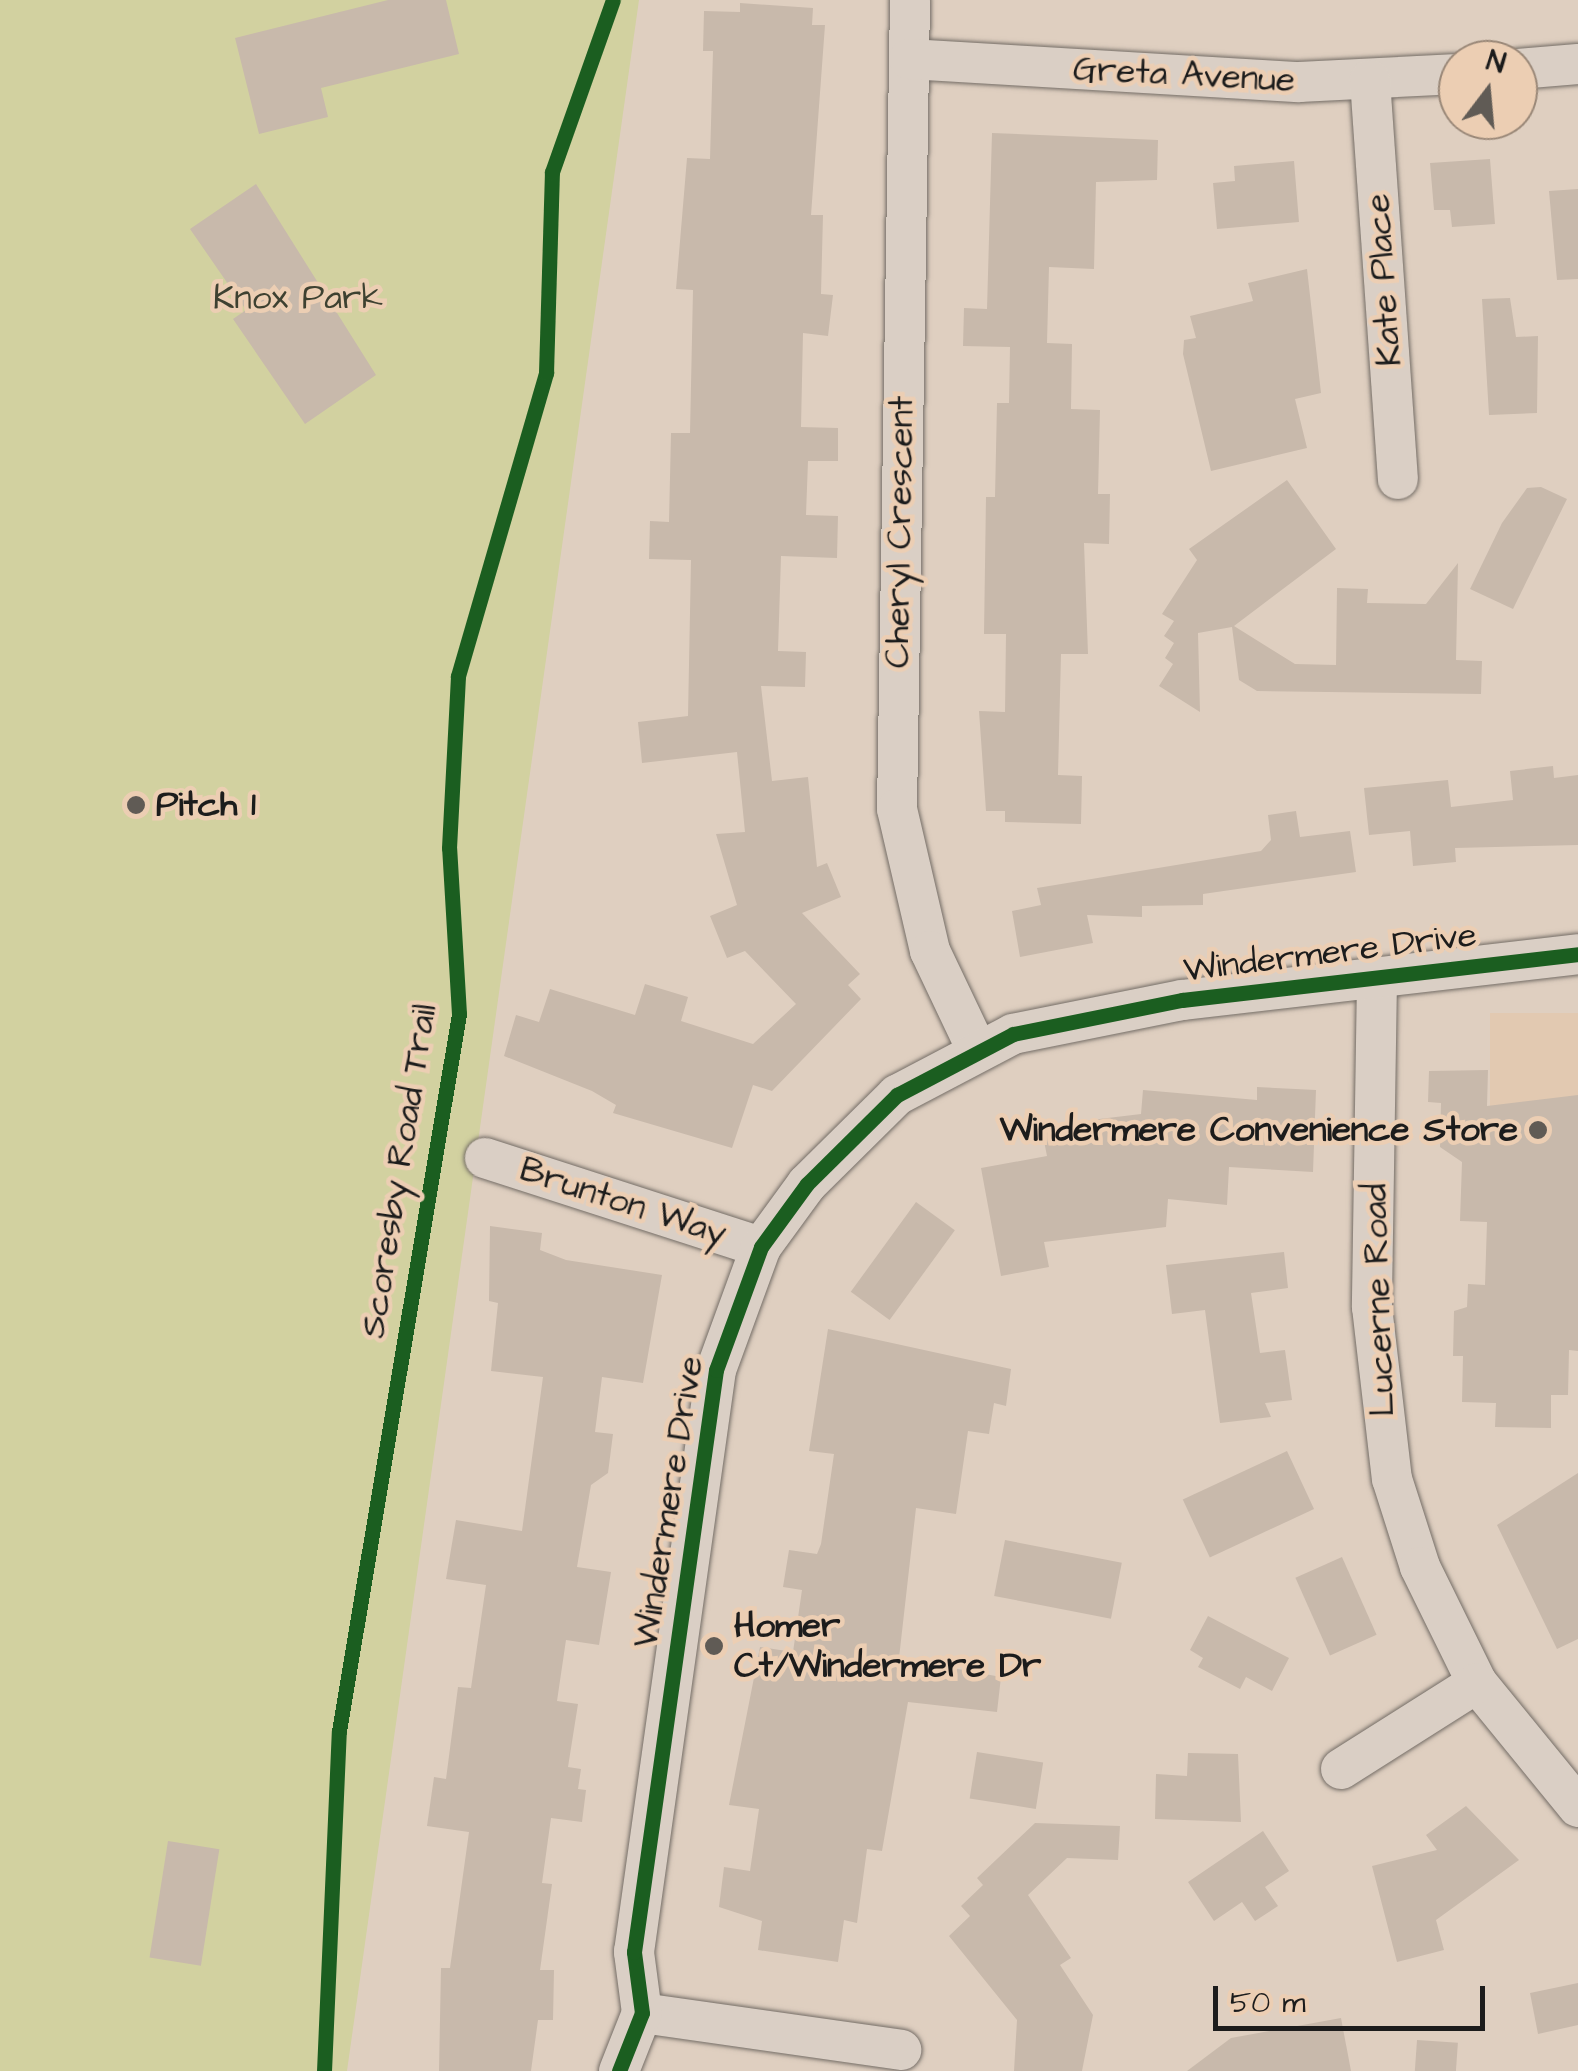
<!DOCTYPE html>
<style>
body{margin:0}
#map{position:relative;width:1578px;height:2071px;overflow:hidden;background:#dfcfc0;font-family:"Architects Daughter",sans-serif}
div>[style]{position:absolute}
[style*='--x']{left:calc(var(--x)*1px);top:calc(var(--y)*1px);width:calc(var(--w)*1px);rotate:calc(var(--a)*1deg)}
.built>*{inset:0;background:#e2c9b1;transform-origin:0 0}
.green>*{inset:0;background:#d2d1a0}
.building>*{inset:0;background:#c8b9ab;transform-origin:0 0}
.roads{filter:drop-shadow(0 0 2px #746d66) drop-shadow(0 0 2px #746d66)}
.street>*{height:40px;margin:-20px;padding:0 20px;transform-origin:20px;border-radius:20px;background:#dacfc5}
.cycleway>*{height:15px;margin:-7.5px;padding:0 7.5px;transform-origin:7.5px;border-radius:7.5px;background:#1b5e20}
.dots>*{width:28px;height:28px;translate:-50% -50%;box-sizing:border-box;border:5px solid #ecceb3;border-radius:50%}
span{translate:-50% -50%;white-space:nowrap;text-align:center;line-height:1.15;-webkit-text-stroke:9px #ecceb3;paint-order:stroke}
.street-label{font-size:35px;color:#1c1c1c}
.park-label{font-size:35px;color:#3e4131}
.poi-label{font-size:35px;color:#1c1c1c;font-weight:700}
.left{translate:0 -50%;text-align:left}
.right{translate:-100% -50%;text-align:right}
.north{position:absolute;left:1438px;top:40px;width:100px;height:100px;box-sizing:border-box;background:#ecceb3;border:2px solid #998777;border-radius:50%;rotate:16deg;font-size:28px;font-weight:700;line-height:40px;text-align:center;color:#1c1c1c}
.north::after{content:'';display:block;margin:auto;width:35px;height:45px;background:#605b55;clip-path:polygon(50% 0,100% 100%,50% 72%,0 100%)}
.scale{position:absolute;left:1213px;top:1986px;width:272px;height:45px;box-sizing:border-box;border:5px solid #1c1c1c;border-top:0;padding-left:12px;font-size:30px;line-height:35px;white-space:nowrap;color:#1c1c1c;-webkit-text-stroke:8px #ecceb3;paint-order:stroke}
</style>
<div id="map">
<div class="built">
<i style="left:1578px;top:1013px;width:166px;height:88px;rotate:90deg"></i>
</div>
<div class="green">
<i style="clip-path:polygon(0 0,639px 0,347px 2071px,0 2071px)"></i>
</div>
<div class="building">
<i style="clip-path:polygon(388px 0,446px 0,459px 54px,321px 88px,328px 117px,259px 134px,235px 38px)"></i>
<i style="clip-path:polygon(740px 3px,813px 8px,812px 25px,825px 25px,811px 215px,823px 215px,821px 294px,833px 295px,828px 336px,803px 333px,801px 427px,838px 428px,838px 461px,808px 461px,806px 515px,838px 516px,837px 558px,781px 556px,778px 651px,806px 652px,805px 687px,761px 686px,772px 781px,808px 777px,817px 867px,827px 863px,841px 897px,802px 913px,860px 974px,848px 985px,861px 999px,772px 1091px,753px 1085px,732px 1148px,613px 1113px,616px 1105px,592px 1091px,504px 1056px,516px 1015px,539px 1022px,550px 989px,635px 1015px,645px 984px,688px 997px,681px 1021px,753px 1044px,796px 1004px,745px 951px,727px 958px,710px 916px,737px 905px,716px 834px,745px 832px,737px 752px,642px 763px,638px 722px,688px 716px,691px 560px,649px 559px,650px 521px,669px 522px,671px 433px,690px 433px,693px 290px,676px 289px,687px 158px,710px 159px,713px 51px,703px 51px,704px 11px,740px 12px)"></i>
<i style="clip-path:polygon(992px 133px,1158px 140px,1157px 180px,1096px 182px,1094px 269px,1049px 267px,1047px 343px,1072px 344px,1071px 409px,1100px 410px,1098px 494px,1110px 494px,1109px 544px,1084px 543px,1088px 654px,1061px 654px,1058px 775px,1082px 776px,1081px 824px,1005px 822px,1005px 811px,986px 811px,979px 711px,1005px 712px,1006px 634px,984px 634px,986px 497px,995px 497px,997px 403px,1009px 403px,1010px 347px,963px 346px,964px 308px,987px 309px)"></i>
<i style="clip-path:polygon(1490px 159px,1495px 224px,1452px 227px,1450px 210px,1434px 210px,1430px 163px)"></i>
<i style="clip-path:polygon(1294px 161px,1299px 222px,1217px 229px,1213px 183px,1235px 181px,1234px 166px)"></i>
<i style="clip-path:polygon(256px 184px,376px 375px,305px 424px,233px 319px,246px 310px,190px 229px)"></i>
<i style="clip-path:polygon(1578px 189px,1578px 279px,1557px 280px,1549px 191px)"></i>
<i style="clip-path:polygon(1307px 269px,1321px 393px,1295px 399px,1307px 448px,1211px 471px,1183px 354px,1184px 340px,1196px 338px,1190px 316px,1253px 301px,1248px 283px)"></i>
<i style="clip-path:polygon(1510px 298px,1516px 337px,1538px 336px,1537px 413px,1489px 415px,1482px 299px)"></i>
<i style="clip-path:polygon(1287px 480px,1336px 549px,1234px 626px,1295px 664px,1336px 665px,1337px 588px,1368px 589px,1367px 603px,1426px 604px,1458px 563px,1456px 660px,1482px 661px,1481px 694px,1257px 691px,1239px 680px,1232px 627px,1198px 633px,1200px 712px,1159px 686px,1173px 664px,1165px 658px,1174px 643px,1164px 636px,1174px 621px,1162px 614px,1197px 560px,1189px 549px)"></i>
<i style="clip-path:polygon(1541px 487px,1567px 499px,1513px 609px,1470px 589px,1502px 523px,1527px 488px)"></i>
<i style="clip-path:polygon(1553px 766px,1554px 778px,1578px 775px,1578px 845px,1455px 848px,1456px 862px,1413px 866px,1410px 831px,1369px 835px,1364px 788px,1448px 780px,1451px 807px,1513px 800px,1510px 771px)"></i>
<i style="clip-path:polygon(1296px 811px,1300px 837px,1350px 831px,1356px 872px,1203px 894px,1203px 905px,1142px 906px,1142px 917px,1087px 915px,1093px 943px,1020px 957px,1012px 911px,1041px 905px,1037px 888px,1261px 851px,1271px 840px,1268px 815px)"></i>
<i style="clip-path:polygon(1488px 1070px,1487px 1106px,1578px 1095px,1578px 1351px,1569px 1350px,1568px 1395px,1551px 1395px,1551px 1428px,1495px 1427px,1496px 1403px,1462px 1402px,1463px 1356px,1453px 1356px,1454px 1311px,1467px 1307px,1468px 1284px,1485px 1285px,1487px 1222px,1460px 1221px,1462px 1162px,1440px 1147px,1441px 1103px,1428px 1102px,1429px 1071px)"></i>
<i style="clip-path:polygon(1257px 1087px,1316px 1090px,1313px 1172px,1229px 1167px,1227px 1205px,1168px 1199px,1166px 1227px,1044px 1242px,1049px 1267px,1001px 1276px,981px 1168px,1047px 1156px,1041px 1126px,1141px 1114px,1143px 1090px,1257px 1100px)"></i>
<i style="left:916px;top:1202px;width:48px;height:111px;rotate:36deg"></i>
<i style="clip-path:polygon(490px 1226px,542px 1233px,540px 1250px,566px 1260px,662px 1275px,643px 1383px,602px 1377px,595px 1432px,613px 1434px,608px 1473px,591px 1485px,577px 1567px,611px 1572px,599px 1645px,566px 1640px,557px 1701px,578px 1704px,568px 1767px,581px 1769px,578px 1789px,586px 1790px,582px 1822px,551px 1818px,542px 1883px,552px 1884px,540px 1970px,554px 1970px,553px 2020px,538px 2020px,531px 2071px,439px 2071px,441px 1968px,450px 1968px,469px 1832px,427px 1826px,434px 1777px,446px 1779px,458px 1687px,471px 1688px,486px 1585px,446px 1579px,456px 1520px,522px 1531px,543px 1377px,491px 1371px,498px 1303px,489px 1301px)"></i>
<i style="clip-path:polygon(1284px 1252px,1288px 1288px,1251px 1293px,1260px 1353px,1285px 1350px,1292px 1400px,1265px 1403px,1271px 1417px,1220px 1423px,1205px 1310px,1172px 1314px,1166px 1265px)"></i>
<i style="clip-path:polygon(828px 1329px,1011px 1369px,1006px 1406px,994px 1403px,989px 1434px,968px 1431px,956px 1514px,916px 1508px,899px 1658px,1001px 1677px,997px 1712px,908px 1702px,882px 1851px,867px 1849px,857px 1923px,844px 1920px,838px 1962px,758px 1950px,762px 1921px,719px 1907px,724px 1867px,750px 1871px,759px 1809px,729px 1805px,760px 1647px,793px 1652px,802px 1590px,783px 1587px,789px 1550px,817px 1554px,821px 1544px,834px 1454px,809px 1451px)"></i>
<i style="left:1287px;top:1451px;width:64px;height:115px;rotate:65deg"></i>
<i style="clip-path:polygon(1578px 1473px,1578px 1639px,1557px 1649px,1497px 1525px)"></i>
<i style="left:1005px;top:1540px;width:119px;height:57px;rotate:11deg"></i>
<i style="left:1342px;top:1557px;width:85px;height:51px;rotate:66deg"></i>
<i style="clip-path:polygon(1208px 1616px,1289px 1658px,1272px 1691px,1246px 1677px,1240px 1689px,1198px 1667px,1203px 1658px,1190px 1650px)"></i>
<i style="left:977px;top:1752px;width:67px;height:47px;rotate:9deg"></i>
<i style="clip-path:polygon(1188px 1753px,1238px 1754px,1241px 1822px,1155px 1819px,1156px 1774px,1187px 1776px)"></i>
<i style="clip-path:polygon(1466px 1806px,1519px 1860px,1436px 1920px,1444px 1950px,1397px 1962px,1372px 1866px,1437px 1850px,1426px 1835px)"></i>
<i style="clip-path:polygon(1035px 1823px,1120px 1826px,1118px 1860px,1067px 1858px,1028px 1895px,1071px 1958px,1060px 1965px,1093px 2015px,1082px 2071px,1014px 2071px,1017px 2020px,949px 1936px,970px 1916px,961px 1906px,983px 1885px,977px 1878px)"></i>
<i style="clip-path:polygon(1263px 1831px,1289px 1871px,1265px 1887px,1278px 1906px,1255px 1921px,1242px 1902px,1214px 1921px,1188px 1882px)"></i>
<i style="left:168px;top:1841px;width:52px;height:118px;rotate:9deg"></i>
<i style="clip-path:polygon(1578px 1983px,1578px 2025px,1538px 2034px,1530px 1993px)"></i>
<i style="clip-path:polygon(1341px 2018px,1351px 2071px,1187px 2071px,1231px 2038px)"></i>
<i style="left:1417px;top:2040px;width:41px;height:31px;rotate:4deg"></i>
</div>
<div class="roads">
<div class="street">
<i style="--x:910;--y:0;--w:809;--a:90.92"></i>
<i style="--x:897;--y:809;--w:146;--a:76.9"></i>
<i style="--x:930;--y:951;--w:107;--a:64.6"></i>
<i style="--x:909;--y:59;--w:391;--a:3.4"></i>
<i style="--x:1299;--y:82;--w:159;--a:-2.9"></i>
<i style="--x:1518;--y:69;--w:60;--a:-4.8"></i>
<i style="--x:1370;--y:80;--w:400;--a:86"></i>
<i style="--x:1377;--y:979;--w:328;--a:90.9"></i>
<i style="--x:1372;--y:1307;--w:173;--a:83.4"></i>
<i style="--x:1392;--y:1479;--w:92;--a:72.3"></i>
<i style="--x:1420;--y:1567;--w:129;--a:63.8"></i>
<i style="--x:1477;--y:1683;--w:160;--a:50.8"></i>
<i style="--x:485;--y:1158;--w:290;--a:17.9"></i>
<i style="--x:1341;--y:1769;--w:161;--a:-32.3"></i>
<i style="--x:642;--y:2013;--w:262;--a:8.1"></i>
<i style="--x:619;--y:2071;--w:62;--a:-68.4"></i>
<i style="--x:642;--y:2013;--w:62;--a:-97.5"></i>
<i style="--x:634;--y:1952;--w:588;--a:-81.98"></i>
<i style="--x:716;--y:1370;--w:131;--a:-69.9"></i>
<i style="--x:761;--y:1247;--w:78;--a:-53.9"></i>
<i style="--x:807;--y:1184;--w:127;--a:-44.7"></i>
<i style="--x:897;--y:1095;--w:131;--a:-27.7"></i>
<i style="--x:1013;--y:1034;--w:172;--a:-11.4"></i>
<i style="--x:1182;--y:1000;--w:399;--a:-6.6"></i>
</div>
</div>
<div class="cycleway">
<i style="--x:324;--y:2071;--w:340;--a:-87.5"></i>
<i style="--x:339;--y:1731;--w:727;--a:-80.5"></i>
<i style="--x:459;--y:1014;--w:166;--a:-93.4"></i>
<i style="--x:449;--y:848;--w:172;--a:-87"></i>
<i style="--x:458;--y:676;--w:316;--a:-73.8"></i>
<i style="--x:546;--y:373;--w:201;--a:-88.3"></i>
<i style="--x:552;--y:172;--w:182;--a:-70.5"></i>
<i style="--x:619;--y:2071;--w:62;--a:-68.4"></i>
<i style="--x:642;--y:2013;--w:62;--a:-97.5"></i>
<i style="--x:634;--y:1952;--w:588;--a:-81.98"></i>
<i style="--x:716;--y:1370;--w:131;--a:-69.9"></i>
<i style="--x:761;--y:1247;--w:78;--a:-53.9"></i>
<i style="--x:807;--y:1184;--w:127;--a:-44.7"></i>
<i style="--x:897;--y:1095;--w:131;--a:-27.7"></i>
<i style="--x:1013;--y:1034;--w:172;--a:-11.4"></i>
<i style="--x:1182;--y:1000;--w:399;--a:-6.6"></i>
</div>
<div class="dots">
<i style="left:136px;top:805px;background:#605b55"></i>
<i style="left:1538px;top:1130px;background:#605b55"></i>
<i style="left:714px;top:1646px;background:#605b55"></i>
</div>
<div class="street-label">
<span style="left:1184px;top:75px;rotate:3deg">Greta Avenue</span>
<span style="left:1384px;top:280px;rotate:-94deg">Kate Place</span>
<span style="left:900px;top:532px;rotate:-89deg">Cheryl Crescent</span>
<span style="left:1330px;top:953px;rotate:-7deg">Windermere Drive</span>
<span style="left:399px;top:1171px;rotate:-81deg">Scoresby Road Trail</span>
<span style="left:623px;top:1202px;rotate:18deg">Brunton Way</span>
<span style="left:1379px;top:1300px;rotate:-92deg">Lucerne Road</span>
<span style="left:669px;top:1502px;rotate:-81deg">Windermere Drive</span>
</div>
<div class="park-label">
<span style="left:298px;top:298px">Knox Park</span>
</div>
<div class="poi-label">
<span class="left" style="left:156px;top:805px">Pitch 1</span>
<span class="right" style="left:1518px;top:1130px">Windermere Convenience Store</span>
<span class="left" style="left:734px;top:1646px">Homer<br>Ct/Windermere Dr</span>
</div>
<div class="north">N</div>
<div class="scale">50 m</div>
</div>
